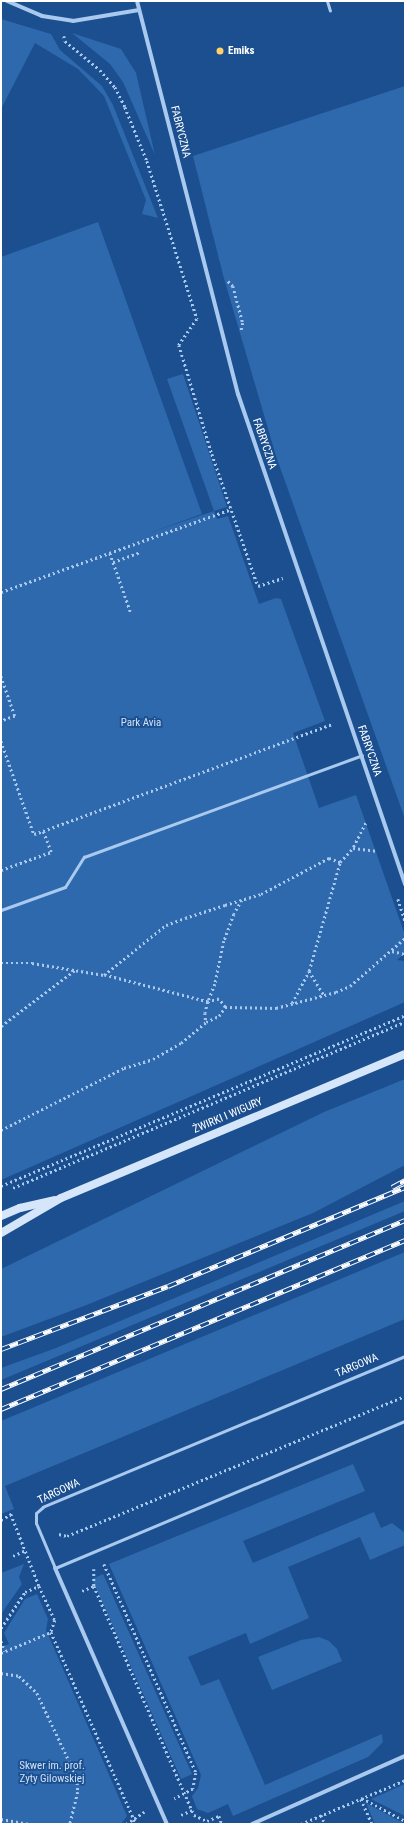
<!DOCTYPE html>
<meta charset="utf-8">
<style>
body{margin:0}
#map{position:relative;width:406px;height:1825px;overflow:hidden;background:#1b4f8f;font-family:"Roboto Condensed",sans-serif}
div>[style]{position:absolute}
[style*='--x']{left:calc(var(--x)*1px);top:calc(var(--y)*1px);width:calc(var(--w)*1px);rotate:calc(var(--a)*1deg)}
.green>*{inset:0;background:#2e69ad;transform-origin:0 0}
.path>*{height:2.5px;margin-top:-1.25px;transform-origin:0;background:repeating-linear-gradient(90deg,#a9c9ee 0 2px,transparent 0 5px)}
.lane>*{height:3px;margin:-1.5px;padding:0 1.5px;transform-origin:1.5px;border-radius:1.5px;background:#a9c9ee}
.street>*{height:4px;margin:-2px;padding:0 2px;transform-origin:2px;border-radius:2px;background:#a9c9ee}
.secondary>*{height:8px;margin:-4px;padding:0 4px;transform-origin:4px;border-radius:4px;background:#d6e6fa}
.rail>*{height:4.5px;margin-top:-2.25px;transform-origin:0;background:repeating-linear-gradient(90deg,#1b4f8f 0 9px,#fff 0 18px);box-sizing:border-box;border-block:1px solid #fff}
.dots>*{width:11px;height:11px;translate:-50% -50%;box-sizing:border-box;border:2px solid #1b4f8f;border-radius:50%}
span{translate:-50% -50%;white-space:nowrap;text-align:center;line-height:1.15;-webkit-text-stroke:3.5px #1b4f8f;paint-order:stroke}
.poi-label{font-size:11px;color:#fff;font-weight:700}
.left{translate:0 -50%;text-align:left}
.street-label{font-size:11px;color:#fff}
.park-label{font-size:11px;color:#cfe3fa}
.frame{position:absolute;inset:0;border:2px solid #fff;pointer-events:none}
</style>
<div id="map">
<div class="green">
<i style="clip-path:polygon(1px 19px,51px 34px,60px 50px,102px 86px,113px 105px,158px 218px,142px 214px,146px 200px,104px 96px,78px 69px,35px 43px,1px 109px)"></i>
<i style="clip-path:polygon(72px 33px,121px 49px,136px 73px,155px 155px,123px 82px,110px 64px)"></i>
<i style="clip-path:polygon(405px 86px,405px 819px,276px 456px,223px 275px,193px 156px)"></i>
<i style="clip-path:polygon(98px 222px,202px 514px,146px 534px,214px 511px,167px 379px,183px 374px,227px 507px,214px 511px,217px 519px,228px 516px,259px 604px,276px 598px,281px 599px,325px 721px,293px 733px,319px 808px,356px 795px,405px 935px,405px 953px,397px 960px,405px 961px,405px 1002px,1px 1180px,1px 257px)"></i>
<i style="clip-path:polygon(405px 1079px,405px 1165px,313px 1213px,84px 1306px,1px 1337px,1px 1269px,324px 1112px)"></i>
<i style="clip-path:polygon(405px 1201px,405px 1211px,1px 1380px,1px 1368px,56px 1348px)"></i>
<i style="clip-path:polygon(405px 1252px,405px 1319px,5px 1486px,14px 1509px,1px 1514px,1px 1421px)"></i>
<i style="clip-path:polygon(353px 1464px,365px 1491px,243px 1541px,253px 1563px,374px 1512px,381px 1528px,392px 1523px,405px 1533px,405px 1545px,370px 1560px,360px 1537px,288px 1567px,309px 1618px,250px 1644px,246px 1633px,188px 1657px,201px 1686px,219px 1679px,265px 1785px,382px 1734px,383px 1742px,368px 1757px,233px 1816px,228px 1804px,208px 1813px,197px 1809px,192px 1796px,198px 1788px,201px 1775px,109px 1564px)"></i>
<i style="clip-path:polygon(24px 1564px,19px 1577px,22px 1584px,1px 1614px,1px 1573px)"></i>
<i style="left:103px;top:1574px;width:219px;height:12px;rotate:66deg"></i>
<i style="clip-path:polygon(37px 1594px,48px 1619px,46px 1630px,127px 1816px,121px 1824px,1px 1824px,1px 1647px,9px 1644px,4px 1633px,25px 1599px)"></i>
<i style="clip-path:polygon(319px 1637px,329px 1641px,337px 1649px,342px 1661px,272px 1690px,258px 1657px,301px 1640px)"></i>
<i style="clip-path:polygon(405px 1784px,405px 1816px,371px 1799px)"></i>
<i style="clip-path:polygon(366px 1803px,405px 1824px,375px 1824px)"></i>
</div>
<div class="path">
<i style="--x:64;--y:36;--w:5;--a:79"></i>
<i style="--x:65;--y:41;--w:45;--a:39.6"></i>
<i style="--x:100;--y:70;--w:23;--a:49"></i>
<i style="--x:115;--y:87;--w:22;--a:63"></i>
<i style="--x:125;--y:107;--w:58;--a:67.8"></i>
<i style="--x:147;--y:161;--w:166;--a:72.4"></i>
<i style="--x:197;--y:319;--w:32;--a:125"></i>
<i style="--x:179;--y:345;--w:114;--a:73.2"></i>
<i style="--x:212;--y:454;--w:140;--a:70.8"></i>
<i style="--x:258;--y:586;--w:26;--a:-18"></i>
<i style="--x:228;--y:281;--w:7;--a:45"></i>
<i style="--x:233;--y:286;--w:38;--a:75"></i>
<i style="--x:243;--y:323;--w:9;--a:103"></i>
<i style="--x:110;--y:553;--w:64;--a:70.7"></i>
<i style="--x:113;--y:562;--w:29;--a:-20"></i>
<i style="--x:1;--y:592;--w:245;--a:-19.8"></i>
<i style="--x:1;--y:676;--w:42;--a:70.7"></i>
<i style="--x:15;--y:716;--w:15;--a:160"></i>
<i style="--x:1;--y:741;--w:99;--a:70.5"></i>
<i style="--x:34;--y:834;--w:9;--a:-18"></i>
<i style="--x:366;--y:823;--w:28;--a:117"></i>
<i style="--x:353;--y:848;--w:23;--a:7"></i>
<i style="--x:1;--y:870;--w:53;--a:-19.8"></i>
<i style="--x:51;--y:852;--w:22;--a:-111"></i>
<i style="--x:43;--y:831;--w:309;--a:-20.3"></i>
<i style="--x:398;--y:899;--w:23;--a:72"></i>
<i style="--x:242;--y:900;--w:16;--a:120"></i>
<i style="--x:234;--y:914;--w:29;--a:110"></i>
<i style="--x:224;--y:941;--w:44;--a:101.8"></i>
<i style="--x:215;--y:984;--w:19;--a:111"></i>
<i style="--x:208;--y:1002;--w:107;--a:-165.4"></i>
<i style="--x:104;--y:975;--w:80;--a:-38.9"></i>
<i style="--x:166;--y:925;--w:20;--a:-20"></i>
<i style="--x:185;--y:918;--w:42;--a:-18"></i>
<i style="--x:225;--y:905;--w:38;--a:-17"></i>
<i style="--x:261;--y:894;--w:77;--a:-27.9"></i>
<i style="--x:329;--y:858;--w:12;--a:20"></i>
<i style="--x:392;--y:951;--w:13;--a:13"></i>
<i style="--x:1;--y:963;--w:31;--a:0"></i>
<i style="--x:32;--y:963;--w:73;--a:9.5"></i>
<i style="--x:309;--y:971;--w:28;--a:58"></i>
<i style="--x:292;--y:1003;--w:36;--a:-62"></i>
<i style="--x:309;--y:971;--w:113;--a:-74.1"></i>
<i style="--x:340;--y:862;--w:19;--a:-47"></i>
<i style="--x:225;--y:1007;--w:51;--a:1.1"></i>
<i style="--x:276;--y:1008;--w:62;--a:-14.9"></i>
<i style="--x:336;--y:992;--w:15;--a:-23"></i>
<i style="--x:350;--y:986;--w:73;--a:-41.1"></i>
<i style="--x:1;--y:1026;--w:93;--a:-37.1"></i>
<i style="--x:1;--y:1130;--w:138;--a:-26.8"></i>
<i style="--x:124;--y:1068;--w:30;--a:-17"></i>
<i style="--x:153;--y:1059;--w:32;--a:-30"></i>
<i style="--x:181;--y:1043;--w:33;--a:-40"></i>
<i style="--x:206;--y:1022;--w:14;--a:-25"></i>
<i style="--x:219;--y:1016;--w:11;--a:-56"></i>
<i style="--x:225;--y:1007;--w:10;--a:-127"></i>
<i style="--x:219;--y:999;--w:11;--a:165"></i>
<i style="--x:208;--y:1002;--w:11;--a:105"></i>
<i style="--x:205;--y:1013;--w:9;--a:84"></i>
<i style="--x:1;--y:1186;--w:439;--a:-22.9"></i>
<i style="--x:13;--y:1188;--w:426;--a:-23"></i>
<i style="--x:1;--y:1520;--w:12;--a:-31"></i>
<i style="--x:11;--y:1514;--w:77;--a:68.7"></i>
<i style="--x:59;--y:1534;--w:8;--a:14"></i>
<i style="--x:67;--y:1536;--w:366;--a:-22.5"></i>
<i style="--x:13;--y:1556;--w:14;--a:-25"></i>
<i style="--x:104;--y:1564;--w:228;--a:66.2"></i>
<i style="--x:196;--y:1773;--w:16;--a:101"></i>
<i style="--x:193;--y:1789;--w:21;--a:152"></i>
<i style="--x:94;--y:1569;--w:17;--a:90"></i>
<i style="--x:94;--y:1586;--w:250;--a:66.4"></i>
<i style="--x:194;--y:1815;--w:14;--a:25"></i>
<i style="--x:207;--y:1821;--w:13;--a:-23"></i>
<i style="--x:219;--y:1816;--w:9;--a:69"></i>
<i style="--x:82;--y:1591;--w:13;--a:-23"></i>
<i style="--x:1;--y:1628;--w:43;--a:-56.3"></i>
<i style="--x:25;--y:1592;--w:15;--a:-23"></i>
<i style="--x:39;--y:1586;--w:38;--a:65"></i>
<i style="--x:55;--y:1620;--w:13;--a:108"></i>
<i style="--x:51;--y:1632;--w:210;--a:66.1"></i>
<i style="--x:1;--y:1641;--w:11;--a:68"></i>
<i style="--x:1;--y:1653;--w:54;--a:-22.8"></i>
<i style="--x:1;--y:1673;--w:18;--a:9"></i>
<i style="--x:19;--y:1676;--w:25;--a:43"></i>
<i style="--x:37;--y:1693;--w:80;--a:64.7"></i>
<i style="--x:71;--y:1765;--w:14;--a:65"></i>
<i style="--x:77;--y:1778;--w:14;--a:86"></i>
<i style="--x:78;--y:1792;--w:33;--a:104"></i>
<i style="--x:362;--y:1798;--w:49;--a:28.1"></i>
<i style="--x:361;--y:1799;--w:27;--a:66"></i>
<i style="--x:181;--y:1815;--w:12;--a:-24"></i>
<i style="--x:321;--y:1815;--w:10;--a:66"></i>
<i style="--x:1;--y:1819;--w:29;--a:10"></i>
<i style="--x:126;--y:1824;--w:22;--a:-34"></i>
<i style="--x:301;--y:1824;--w:113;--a:-22.9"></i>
</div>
<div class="lane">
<i style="--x:327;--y:1;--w:10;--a:73"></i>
<i style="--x:1;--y:910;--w:68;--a:-19.8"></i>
<i style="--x:65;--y:887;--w:36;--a:-58"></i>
<i style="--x:84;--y:857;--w:296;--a:-20.1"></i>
<i style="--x:405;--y:1356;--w:392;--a:157.4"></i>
<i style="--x:43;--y:1507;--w:9;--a:139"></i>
<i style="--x:36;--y:1513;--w:10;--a:90"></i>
<i style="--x:36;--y:1523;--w:49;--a:67.1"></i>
<i style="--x:55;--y:1568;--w:380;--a:-22.8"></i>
</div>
<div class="street">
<i style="--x:7;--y:1;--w:38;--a:23"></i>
<i style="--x:42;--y:16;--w:31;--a:9"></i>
<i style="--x:73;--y:21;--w:67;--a:-9.5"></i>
<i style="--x:137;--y:1;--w:406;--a:75.6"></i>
<i style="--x:238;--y:394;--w:518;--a:71.18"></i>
<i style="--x:55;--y:1568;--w:279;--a:66.4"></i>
<i style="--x:252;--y:1824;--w:167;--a:-24"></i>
</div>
<div class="secondary">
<i style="--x:1;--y:1216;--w:21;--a:-23"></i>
<i style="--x:20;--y:1208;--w:35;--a:-13"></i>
<i style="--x:1;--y:1233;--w:69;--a:-30.3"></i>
<i style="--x:61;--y:1198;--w:373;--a:-22.7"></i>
</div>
<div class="rail">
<i style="--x:392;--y:1187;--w:15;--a:-28"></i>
<i style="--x:1;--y:1349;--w:178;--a:-20.7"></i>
<i style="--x:168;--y:1286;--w:257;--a:-22.7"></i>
<i style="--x:1;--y:1389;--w:438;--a:-22.7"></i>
<i style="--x:1;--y:1409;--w:438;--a:-22.7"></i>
</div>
<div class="dots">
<i style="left:220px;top:51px;background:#ffd166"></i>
</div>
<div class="poi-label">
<span class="left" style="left:228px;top:51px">Emiks</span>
</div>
<div class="street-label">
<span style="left:180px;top:132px;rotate:76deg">FABRYCZNA</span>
<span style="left:264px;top:444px;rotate:71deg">FABRYCZNA</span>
<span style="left:369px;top:751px;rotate:71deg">FABRYCZNA</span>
<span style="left:228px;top:1116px;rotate:-23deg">ŻWIRKI I WIGURY</span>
<span style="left:357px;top:1366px;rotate:-23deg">TARGOWA</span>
<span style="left:59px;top:1492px;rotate:-25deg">TARGOWA</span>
</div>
<div class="park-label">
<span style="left:141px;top:723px">Park Avia</span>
<span style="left:52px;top:1773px">Skwer im. prof.<br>Zyty Gilowskiej</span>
</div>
<div class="frame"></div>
</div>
